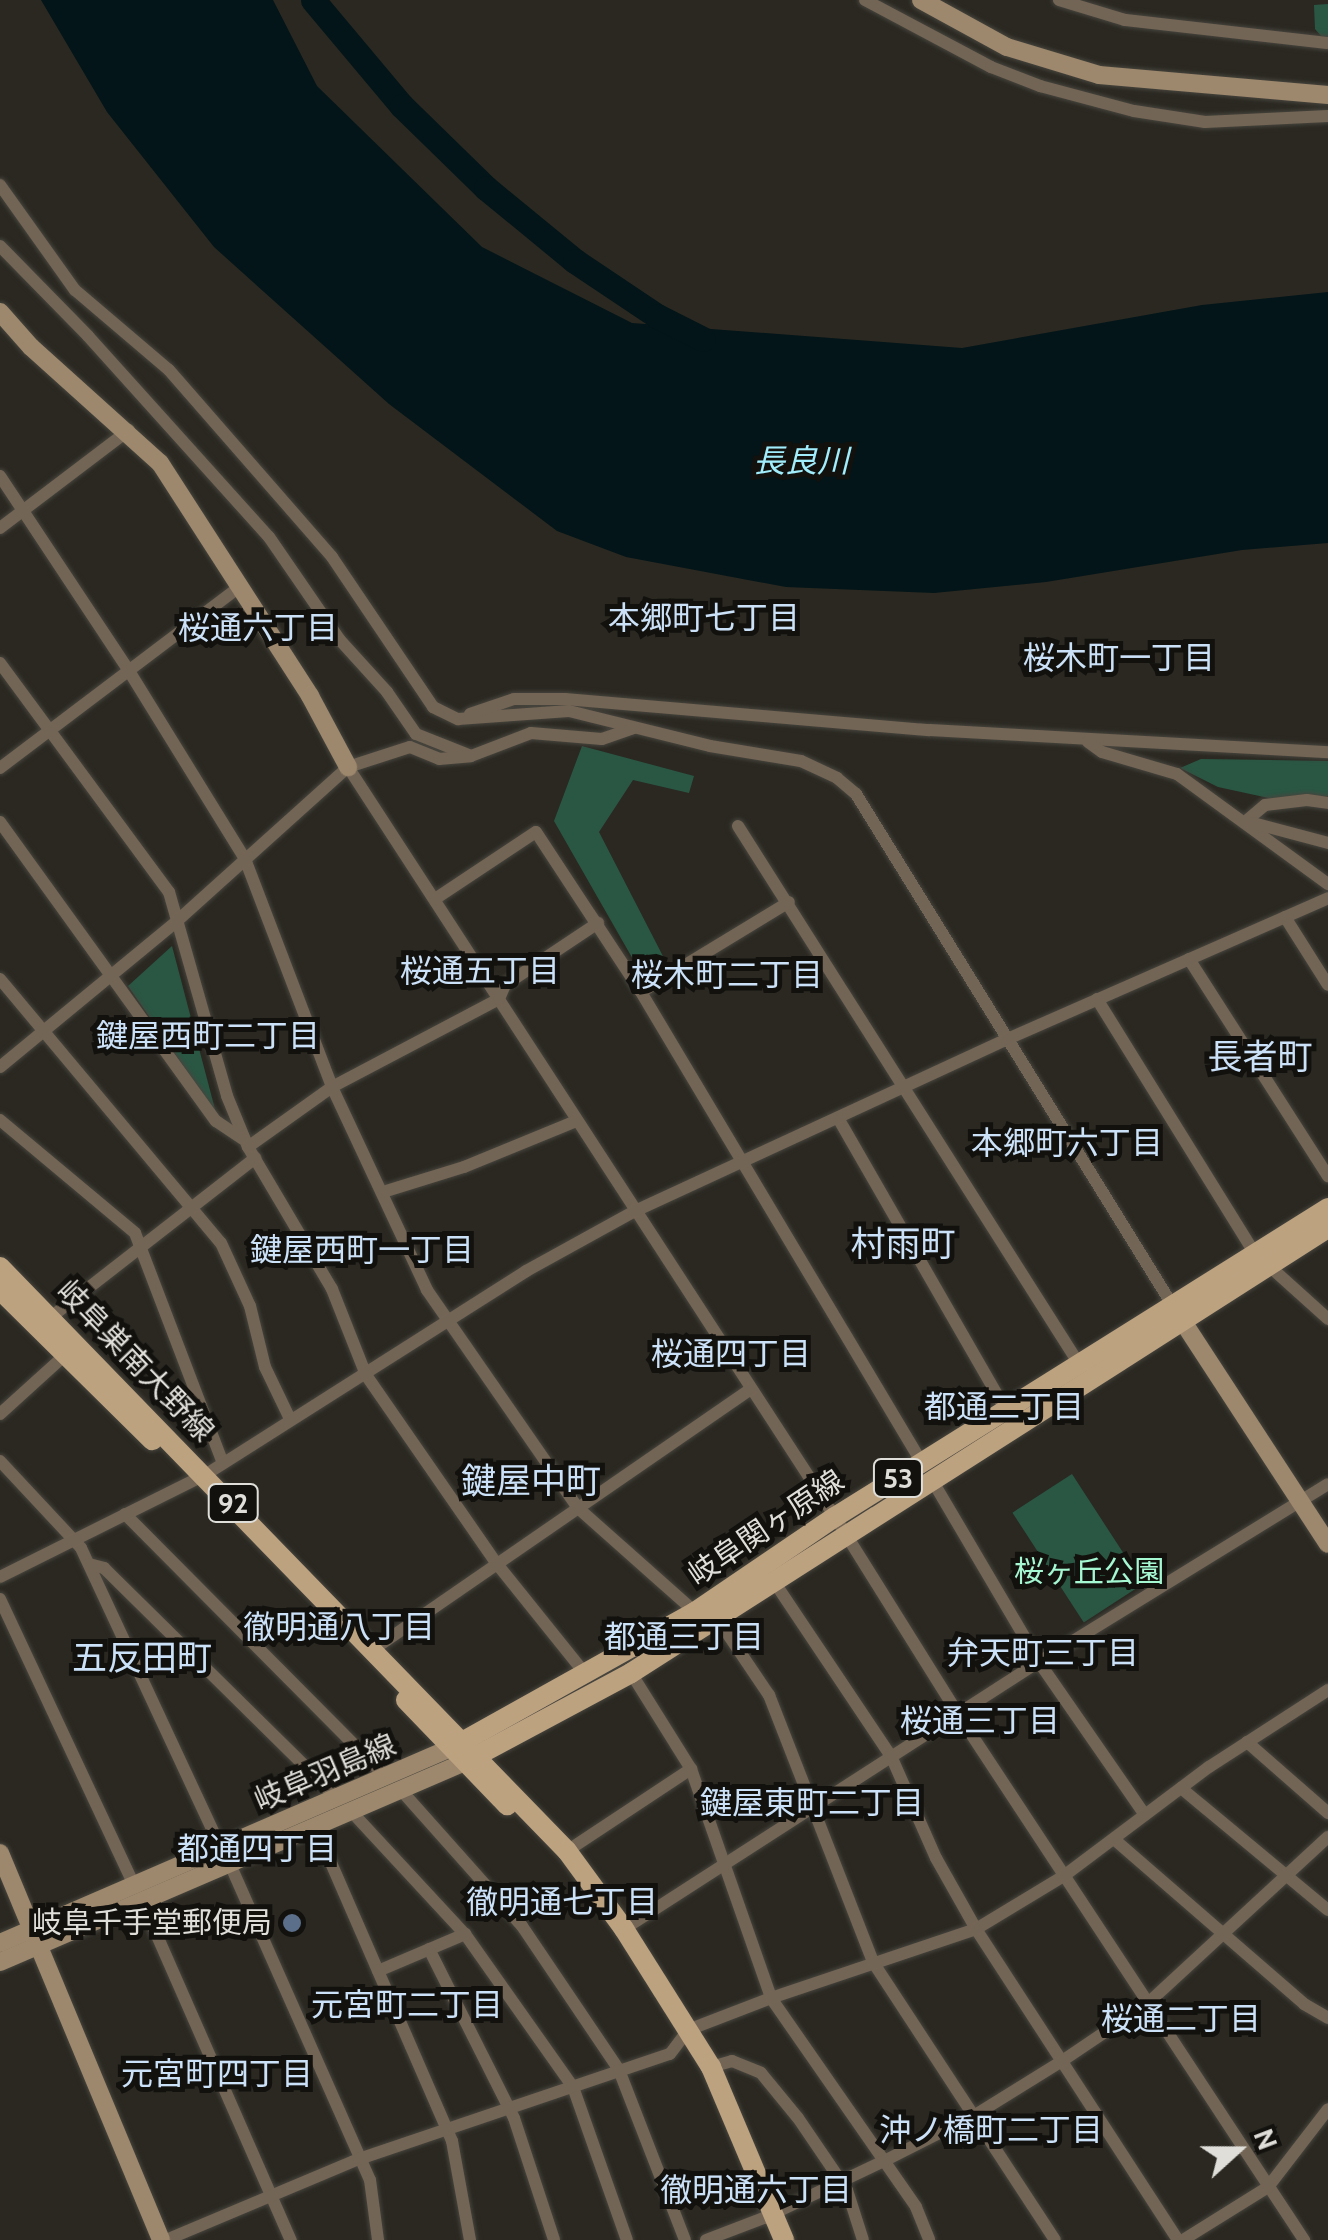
<!DOCTYPE html>
<meta charset="utf-8">
<style>
body{margin:0}
#map{position:relative;width:1328px;height:2240px;overflow:hidden;background:#2a2821;font-family:Cabin,"Noto Sans JP",sans-serif}
div>[style]{position:absolute}
[style*='--x']{left:calc(var(--x)*1px);top:calc(var(--y)*1px);width:calc(var(--w)*1px);rotate:calc(var(--a)*1deg)}
.green>*{inset:0;background:#2a5744;transform-origin:0 0}
.water>*{inset:0;background:#031518}
.river>*{height:25px;margin:-12.5px;padding:0 12.5px;transform-origin:12.5px;border-radius:12.5px;background:#031518}
.roads{filter:drop-shadow(0 0 2px #47453e) drop-shadow(0 0 2px #47453e)}
.street>*{height:12px;margin:-6px;padding:0 6px;transform-origin:6px;border-radius:6px;background:#736555}
.secondary>*{height:18px;margin:-9px;padding:0 9px;transform-origin:9px;border-radius:9px;background:#9d886d}
.primary>*{height:20px;margin:-10px;padding:0 10px;transform-origin:10px;border-radius:10px;background:#bda280}
.dots>*{width:28px;height:28px;translate:-50% -50%;box-sizing:border-box;border:5px solid #12110e;border-radius:50%}
span{translate:-50% -50%;white-space:nowrap;text-align:center;line-height:1.15;-webkit-text-stroke:10px #12110e;paint-order:stroke}
.shield-label span{padding:2px 8px;background:#12110e;border:2px solid;border-radius:8px;-webkit-text-stroke-width:0}
.shield-label{font-size:28px;color:#dfded9;font-weight:700}
.street-label{font-size:30px;color:#dfded9}
.park-label{font-size:30px;color:#a5f8d2}
.poi-label{font-size:30px;color:#dfded9}
.right{translate:-100% -50%;text-align:right}
.water-label{font-size:32px;color:#a1edfc;font-style:italic}
.neighbourhood-label{font-size:32px;color:#cbe1f8}
.quarter-label{font-size:35px;color:#cbe1f8}
.north{position:absolute;left:1188px;top:2100px;width:100px;height:100px;-webkit-text-stroke:8px #12110e;paint-order:stroke;rotate:69deg;font-size:28px;font-weight:700;line-height:40px;text-align:center;color:#dfded9}
.north::after{content:'';display:block;margin:auto;width:35px;height:45px;background:#dfded9;clip-path:polygon(50% 0,100% 100%,50% 72%,0 100%)}
</style>
<div id="map">
<div class="green">
<i style="clip-path:polygon(1328px 4px,1328px 37px,1321px 36px,1315px 29px,1314px 5px)"></i>
<i style="clip-path:polygon(582px 746px,694px 776px,689px 793px,633px 780px,599px 832px,667px 964px,646px 982px,554px 821px)"></i>
<i style="clip-path:polygon(1201px 759px,1328px 761px,1328px 796px,1278px 800px,1218px 787px,1180px 768px)"></i>
<i style="clip-path:polygon(172px 946px,216px 1113px,128px 986px)"></i>
<i style="left:1072px;top:1474px;width:131px;height:71px;rotate:57deg"></i>
</div>
<div class="water">
<i style="clip-path:polygon(41px 0,273px 0,317px 86px,482px 247px,632px 323px,962px 348px,1202px 305px,1328px 292px,1328px 543px,1242px 550px,1046px 582px,934px 593px,786px 587px,626px 557px,557px 531px,389px 404px,214px 247px,107px 112px)"></i>
</div>
<div class="river">
<i style="--x:313;--y:0;--w:138;--a:50"></i>
<i style="--x:402;--y:106;--w:117;--a:44.3"></i>
<i style="--x:486;--y:188;--w:115;--a:39.4"></i>
<i style="--x:575;--y:261;--w:99;--a:33.9"></i>
<i style="--x:657;--y:316;--w:51;--a:26.6"></i>
</div>
<div class="roads">
<div class="street">
<i style="--x:865;--y:0;--w:143;--a:28"></i>
<i style="--x:991;--y:67;--w:53;--a:21.2"></i>
<i style="--x:1040;--y:86;--w:97;--a:14.9"></i>
<i style="--x:1134;--y:111;--w:72;--a:8.8"></i>
<i style="--x:1205;--y:122;--w:123;--a:-2.8"></i>
<i style="--x:1059;--y:0;--w:69;--a:16.9"></i>
<i style="--x:1125;--y:20;--w:204;--a:6.5"></i>
<i style="--x:0;--y:185;--w:129;--a:54.5"></i>
<i style="--x:75;--y:290;--w:123;--a:40.4"></i>
<i style="--x:169;--y:370;--w:248;--a:48.9"></i>
<i style="--x:332;--y:557;--w:181;--a:56"></i>
<i style="--x:433;--y:707;--w:28;--a:26"></i>
<i style="--x:458;--y:719;--w:111;--a:-4.1"></i>
<i style="--x:569;--y:711;--w:145;--a:13.9"></i>
<i style="--x:710;--y:746;--w:92;--a:9.4"></i>
<i style="--x:801;--y:761;--w:40;--a:25"></i>
<i style="--x:837;--y:778;--w:25;--a:40"></i>
<i style="--x:856;--y:794;--w:602;--a:58.24"></i>
<i style="--x:0;--y:246;--w:126;--a:45.6"></i>
<i style="--x:88;--y:336;--w:270;--a:48"></i>
<i style="--x:269;--y:537;--w:124;--a:55.5"></i>
<i style="--x:339;--y:639;--w:72;--a:47.8"></i>
<i style="--x:387;--y:692;--w:51;--a:55.4"></i>
<i style="--x:416;--y:734;--w:57;--a:21.6"></i>
<i style="--x:0;--y:476;--w:234;--a:56.5"></i>
<i style="--x:129;--y:671;--w:221;--a:58.3"></i>
<i style="--x:245;--y:859;--w:244;--a:69.1"></i>
<i style="--x:332;--y:1087;--w:224;--a:64.9"></i>
<i style="--x:427;--y:1290;--w:265;--a:55.3"></i>
<i style="--x:578;--y:1508;--w:157;--a:41.6"></i>
<i style="--x:0;--y:528;--w:162;--a:-37.2"></i>
<i style="--x:0;--y:663;--w:285;--a:53.6"></i>
<i style="--x:169;--y:892;--w:212;--a:74.1"></i>
<i style="--x:227;--y:1096;--w:55;--a:67.6"></i>
<i style="--x:248;--y:1147;--w:165;--a:59.4"></i>
<i style="--x:332;--y:1289;--w:92;--a:68.4"></i>
<i style="--x:366;--y:1375;--w:230;--a:55.3"></i>
<i style="--x:497;--y:1564;--w:144;--a:51.2"></i>
<i style="--x:470;--y:714;--w:46;--a:-18.8"></i>
<i style="--x:514;--y:699;--w:51;--a:0"></i>
<i style="--x:565;--y:699;--w:366;--a:4.9"></i>
<i style="--x:930;--y:730;--w:399;--a:3.2"></i>
<i style="--x:1088;--y:742;--w:17;--a:36"></i>
<i style="--x:1102;--y:752;--w:78;--a:16.3"></i>
<i style="--x:1177;--y:774;--w:187;--a:36.1"></i>
<i style="--x:348;--y:767;--w:894;--a:57"></i>
<i style="--x:835;--y:1517;--w:232;--a:58"></i>
<i style="--x:958;--y:1714;--w:630;--a:56.66"></i>
<i style="--x:0;--y:768;--w:300;--a:-37.1"></i>
<i style="--x:1246;--y:821;--w:25;--a:-40"></i>
<i style="--x:1265;--y:805;--w:42;--a:-6.8"></i>
<i style="--x:1307;--y:800;--w:21;--a:8"></i>
<i style="--x:0;--y:822;--w:369;--a:54.2"></i>
<i style="--x:216;--y:1121;--w:32;--a:34"></i>
<i style="--x:1253;--y:823;--w:78;--a:14.9"></i>
<i style="--x:738;--y:826;--w:637;--a:57.63"></i>
<i style="--x:435;--y:899;--w:121;--a:-33.6"></i>
<i style="--x:536;--y:832;--w:191;--a:56.7"></i>
<i style="--x:641;--y:992;--w:548;--a:59.18"></i>
<i style="--x:1285;--y:917;--w:80;--a:57.7"></i>
<i style="--x:1189;--y:959;--w:258;--a:57.4"></i>
<i style="--x:0;--y:979;--w:344;--a:50.1"></i>
<i style="--x:221;--y:1243;--w:69;--a:65.3"></i>
<i style="--x:250;--y:1306;--w:63;--a:76.2"></i>
<i style="--x:265;--y:1367;--w:58;--a:64.3"></i>
<i style="--x:641;--y:992;--w:173;--a:-31.3"></i>
<i style="--x:1097;--y:999;--w:300;--a:58.2"></i>
<i style="--x:0;--y:1067;--w:229;--a:-39.5"></i>
<i style="--x:177;--y:921;--w:230;--a:-42"></i>
<i style="--x:348;--y:767;--w:65;--a:-17.9"></i>
<i style="--x:410;--y:747;--w:31;--a:22"></i>
<i style="--x:439;--y:759;--w:32;--a:-5"></i>
<i style="--x:471;--y:756;--w:64;--a:-21"></i>
<i style="--x:531;--y:733;--w:71;--a:4.8"></i>
<i style="--x:602;--y:739;--w:34;--a:-19"></i>
<i style="--x:838;--y:1118;--w:339;--a:60.1"></i>
<i style="--x:0;--y:1120;--w:176;--a:39.9"></i>
<i style="--x:135;--y:1233;--w:244;--a:69.1"></i>
<i style="--x:248;--y:1147;--w:103;--a:-35.5"></i>
<i style="--x:332;--y:1087;--w:189;--a:-27.8"></i>
<i style="--x:499;--y:999;--w:15;--a:-67"></i>
<i style="--x:505;--y:985;--w:112;--a:-33.7"></i>
<i style="--x:383;--y:1192;--w:85;--a:-17.2"></i>
<i style="--x:464;--y:1167;--w:121;--a:-22.3"></i>
<i style="--x:1267;--y:1264;--w:82;--a:42"></i>
<i style="--x:51;--y:1317;--w:259;--a:-37.9"></i>
<i style="--x:0;--y:1414;--w:88;--a:-42.2"></i>
<i style="--x:0;--y:1461;--w:119;--a:47"></i>
<i style="--x:81;--y:1548;--w:331;--a:65"></i>
<i style="--x:932;--y:1480;--w:211;--a:59.5"></i>
<i style="--x:1039;--y:1662;--w:186;--a:55.3"></i>
<i style="--x:125;--y:1514;--w:371;--a:45.2"></i>
<i style="--x:89;--y:1564;--w:16;--a:15"></i>
<i style="--x:104;--y:1568;--w:327;--a:44.6"></i>
<i style="--x:0;--y:1577;--w:229;--a:-26.5"></i>
<i style="--x:205;--y:1475;--w:380;--a:-32.4"></i>
<i style="--x:526;--y:1271;--w:122;--a:-28.9"></i>
<i style="--x:633;--y:1212;--w:410;--a:-24.8"></i>
<i style="--x:1005;--y:1040;--w:353;--a:-23.7"></i>
<i style="--x:775;--y:1583;--w:208;--a:56.2"></i>
<i style="--x:891;--y:1756;--w:111;--a:66.2"></i>
<i style="--x:936;--y:1858;--w:81;--a:60.6"></i>
<i style="--x:976;--y:1929;--w:371;--a:57"></i>
<i style="--x:0;--y:1599;--w:316;--a:64.9"></i>
<i style="--x:717;--y:1618;--w:93;--a:56"></i>
<i style="--x:769;--y:1695;--w:287;--a:68.7"></i>
<i style="--x:873;--y:1962;--w:332;--a:56.8"></i>
<i style="--x:374;--y:1649;--w:458;--a:-34.6"></i>
<i style="--x:631;--y:1673;--w:113;--a:58"></i>
<i style="--x:691;--y:1769;--w:243;--a:70.7"></i>
<i style="--x:771;--y:1998;--w:254;--a:55.2"></i>
<i style="--x:916;--y:2207;--w:35;--a:68"></i>
<i style="--x:1247;--y:1742;--w:108;--a:41.2"></i>
<i style="--x:1181;--y:1788;--w:191;--a:39.7"></i>
<i style="--x:400;--y:1789;--w:183;--a:48.3"></i>
<i style="--x:522;--y:1926;--w:174;--a:56"></i>
<i style="--x:619;--y:2070;--w:182;--a:68.8"></i>
<i style="--x:350;--y:1810;--w:169;--a:47.2"></i>
<i style="--x:465;--y:1934;--w:187;--a:54.8"></i>
<i style="--x:573;--y:2087;--w:162;--a:70.6"></i>
<i style="--x:315;--y:1826;--w:344;--a:66.5"></i>
<i style="--x:452;--y:2141;--w:101;--a:79.7"></i>
<i style="--x:1115;--y:1840;--w:250;--a:40.9"></i>
<i style="--x:1304;--y:2004;--w:28;--a:30"></i>
<i style="--x:567;--y:1851;--w:149;--a:-33.5"></i>
<i style="--x:229;--y:1862;--w:348;--a:66.1"></i>
<i style="--x:370;--y:2180;--w:61;--a:82.4"></i>
<i style="--x:141;--y:1899;--w:373;--a:66.3"></i>
<i style="--x:624;--y:1929;--w:493;--a:-32.8"></i>
<i style="--x:1039;--y:1662;--w:339;--a:-31.6"></i>
<i style="--x:429;--y:1949;--w:189;--a:63.3"></i>
<i style="--x:514;--y:2118;--w:128;--a:71.8"></i>
<i style="--x:378;--y:1971;--w:95;--a:-23"></i>
<i style="--x:711;--y:2067;--w:22;--a:-16"></i>
<i style="--x:732;--y:2061;--w:31;--a:22"></i>
<i style="--x:761;--y:2073;--w:58;--a:50.6"></i>
<i style="--x:798;--y:2118;--w:87;--a:55.8"></i>
<i style="--x:847;--y:2190;--w:52;--a:72.3"></i>
<i style="--x:166;--y:2240;--w:209;--a:-22.8"></i>
<i style="--x:359;--y:2159;--w:328;--a:-18.7"></i>
<i style="--x:670;--y:2054;--w:30;--a:-53"></i>
<i style="--x:688;--y:2030;--w:89;--a:-21.1"></i>
<i style="--x:771;--y:1998;--w:216;--a:-18.6"></i>
<i style="--x:976;--y:1929;--w:104;--a:-31.2"></i>
<i style="--x:1065;--y:1875;--w:180;--a:-36.9"></i>
<i style="--x:1209;--y:1767;--w:142;--a:-32.9"></i>
<i style="--x:706;--y:2240;--w:62;--a:-20.8"></i>
<i style="--x:764;--y:2218;--w:133;--a:-25.4"></i>
<i style="--x:884;--y:2161;--w:102;--a:-26.8"></i>
<i style="--x:975;--y:2115;--w:102;--a:-31.8"></i>
<i style="--x:1062;--y:2061;--w:104;--a:-34"></i>
<i style="--x:1148;--y:2003;--w:245;--a:-42.7"></i>
<i style="--x:1183;--y:2240;--w:100;--a:-31.9"></i>
<i style="--x:1268;--y:2187;--w:98;--a:-52.4"></i>
</div>
<div class="secondary">
<i style="--x:921;--y:0;--w:98;--a:28.7"></i>
<i style="--x:1007;--y:47;--w:96;--a:16.9"></i>
<i style="--x:1099;--y:75;--w:230;--a:5"></i>
<i style="--x:0;--y:312;--w:47;--a:48.5"></i>
<i style="--x:31;--y:347;--w:173;--a:42"></i>
<i style="--x:160;--y:463;--w:277;--a:57.2"></i>
<i style="--x:310;--y:696;--w:81;--a:61.8"></i>
<i style="--x:1176;--y:1311;--w:278;--a:56.9"></i>
<i style="--x:0;--y:1853;--w:419;--a:67.4"></i>
<i style="--x:0;--y:1943;--w:491;--a:-23.4"></i>
<i style="--x:0;--y:1962;--w:506;--a:-23.27"></i>
</div>
<div class="primary">
<i style="--x:0;--y:1267;--w:814;--a:45.85"></i>
<i style="--x:567;--y:1851;--w:97;--a:53.8"></i>
<i style="--x:624;--y:1929;--w:163;--a:57.8"></i>
<i style="--x:711;--y:2067;--w:188;--a:67.1"></i>
<i style="--x:0;--y:1290;--w:214;--a:44.6"></i>
<i style="--x:406;--y:1700;--w:146;--a:46.1"></i>
<i style="--x:453;--y:1747;--w:277;--a:-29.2"></i>
<i style="--x:695;--y:1612;--w:169;--a:-34.2"></i>
<i style="--x:835;--y:1517;--w:582;--a:-32.08"></i>
<i style="--x:467;--y:1761;--w:186;--a:-28.2"></i>
<i style="--x:631;--y:1673;--w:827;--a:-32.56"></i>
</div>
</div>
<div class="dots">
<i style="left:292px;top:1923px;background:#5c6f8a"></i>
</div>
<div class="shield-label">
<span style="left:898px;top:1478px">53</span>
<span style="left:233px;top:1503px">92</span>
</div>
<div class="street-label">
<span style="left:135px;top:1361px;rotate:46deg">岐阜巣南大野線</span>
<span style="left:766px;top:1528px;rotate:-34deg">岐阜関ヶ原線</span>
<span style="left:325px;top:1773px;rotate:-23deg">岐阜羽島線</span>
</div>
<div class="park-label">
<span style="left:1089px;top:1572px">桜ヶ丘公園</span>
</div>
<div class="poi-label">
<span class="right" style="left:272px;top:1923px">岐阜千手堂郵便局</span>
</div>
<div class="water-label">
<span style="left:801px;top:461px">長良川</span>
</div>
<div class="neighbourhood-label">
<span style="left:704px;top:618px">本郷町七丁目</span>
<span style="left:258px;top:628px">桜通六丁目</span>
<span style="left:1119px;top:658px">桜木町一丁目</span>
<span style="left:480px;top:971px">桜通五丁目</span>
<span style="left:727px;top:975px">桜木町二丁目</span>
<span style="left:208px;top:1036px">鍵屋西町二丁目</span>
<span style="left:1067px;top:1143px">本郷町六丁目</span>
<span style="left:362px;top:1250px">鍵屋西町一丁目</span>
<span style="left:731px;top:1354px">桜通四丁目</span>
<span style="left:1004px;top:1407px">都通二丁目</span>
<span style="left:339px;top:1627px">徹明通八丁目</span>
<span style="left:684px;top:1637px">都通三丁目</span>
<span style="left:1043px;top:1653px">弁天町三丁目</span>
<span style="left:980px;top:1721px">桜通三丁目</span>
<span style="left:812px;top:1803px">鍵屋東町二丁目</span>
<span style="left:257px;top:1849px">都通四丁目</span>
<span style="left:562px;top:1902px">徹明通七丁目</span>
<span style="left:407px;top:2005px">元宮町二丁目</span>
<span style="left:1181px;top:2019px">桜通二丁目</span>
<span style="left:217px;top:2074px">元宮町四丁目</span>
<span style="left:991px;top:2130px">沖ノ橋町二丁目</span>
<span style="left:756px;top:2190px">徹明通六丁目</span>
</div>
<div class="quarter-label">
<span style="left:1260px;top:1057px">長者町</span>
<span style="left:903px;top:1244px">村雨町</span>
<span style="left:531px;top:1481px">鍵屋中町</span>
<span style="left:142px;top:1658px">五反田町</span>
</div>
<div class="north">N</div>
</div>
